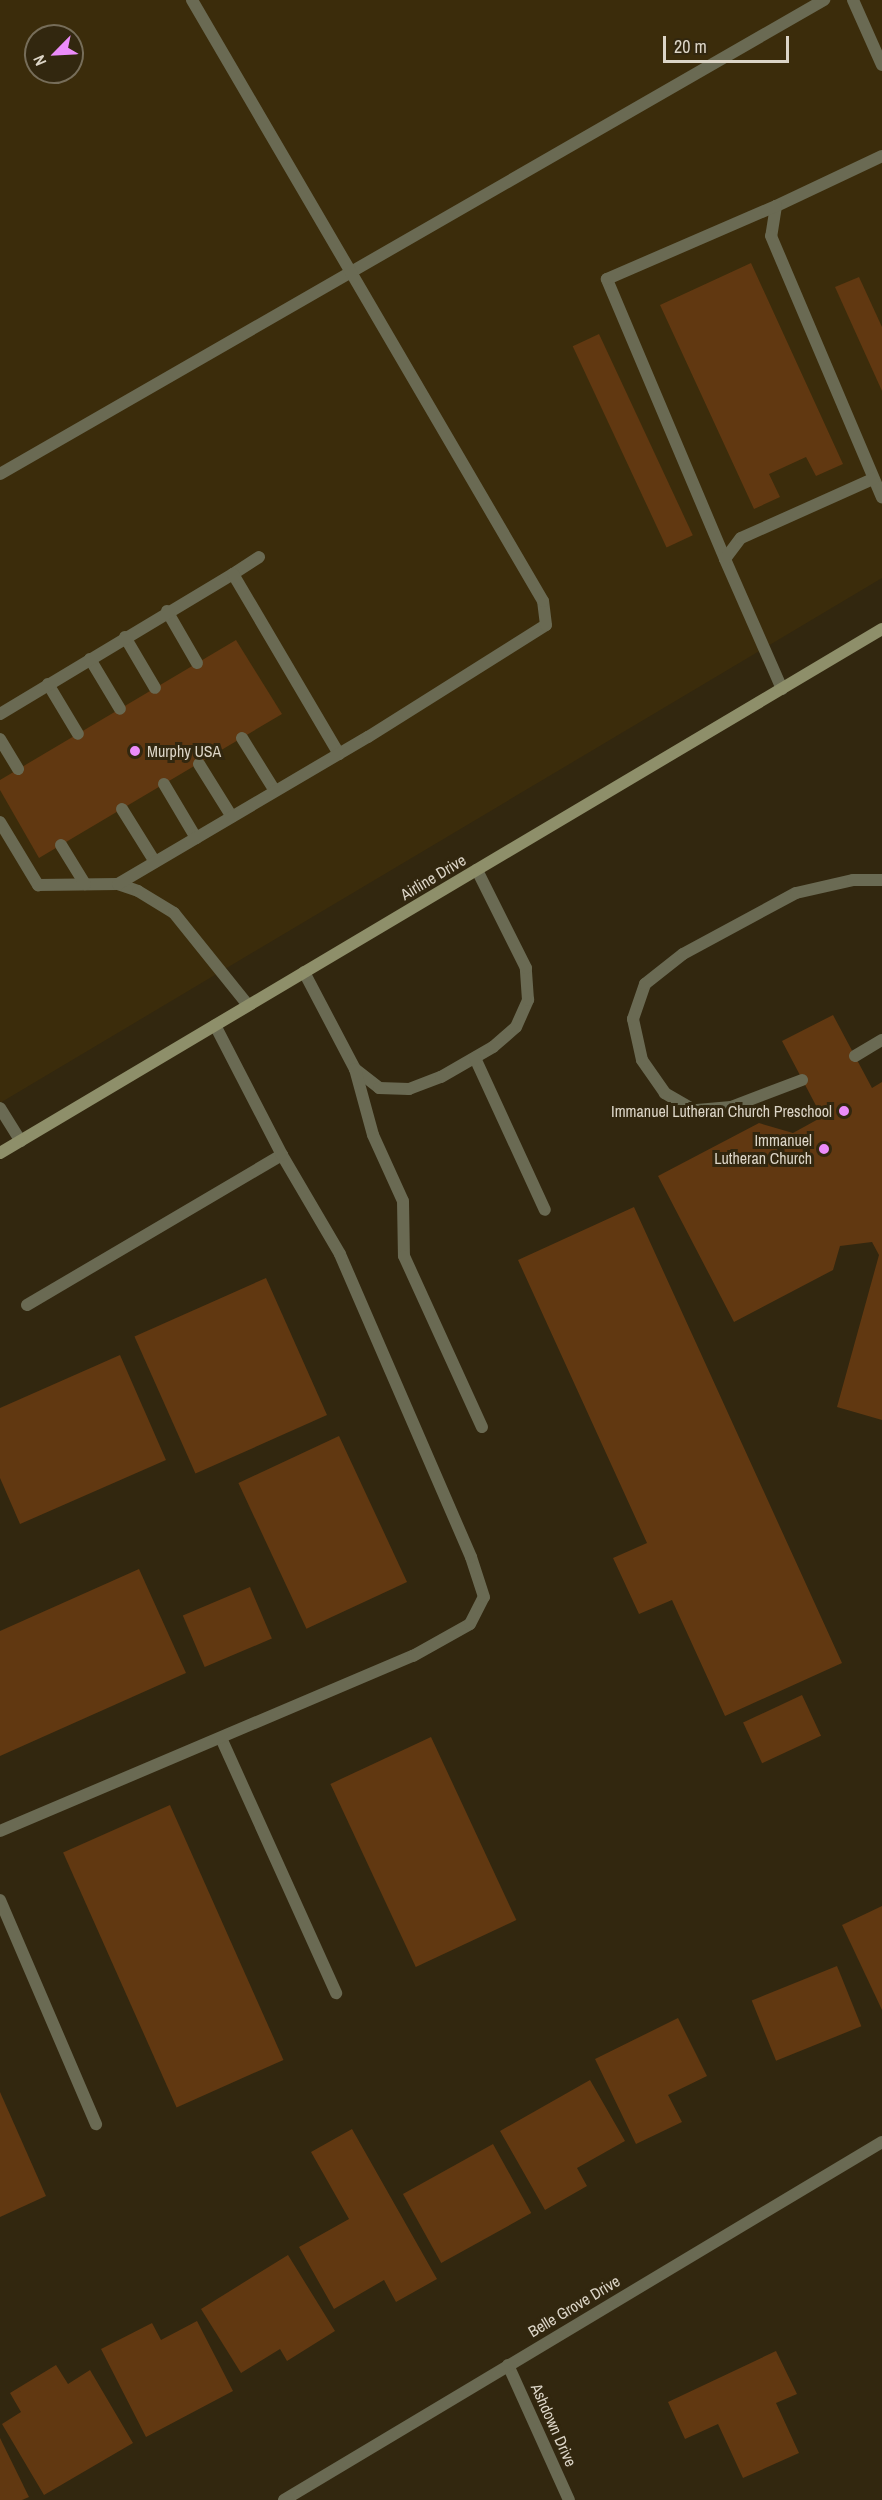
<!DOCTYPE html>
<style>
body{margin:0}
#map{position:relative;width:882px;height:2500px;overflow:hidden;background:#32270f;font-family:"Archivo Narrow",sans-serif}
div>[style]{position:absolute}
[style*='--x']{left:calc(var(--x)*1px);top:calc(var(--y)*1px);width:calc(var(--w)*1px);rotate:calc(var(--a)*1deg)}
.built>*{inset:0;background:#3b2c0b}
.building>*{inset:0;background:#613811;transform-origin:0 0}
.service>*{height:12px;margin:-6px;padding:0 6px;transform-origin:6px;border-radius:6px;background:#6a6a53}
.minor>*{height:12px;margin:-6px;padding:0 6px;transform-origin:6px;border-radius:6px;background:#6a6a53}
.secondary>*{height:12px;margin:-6px;padding:0 6px;transform-origin:6px;border-radius:6px;background:#8e8f6a}
.dots>*{width:16px;height:16px;translate:-50% -50%;box-sizing:border-box;border:3px solid #32270f;border-radius:50%}
span{translate:-50% -50%;white-space:nowrap;text-align:center;line-height:1.15;-webkit-text-stroke:6px #32270f;paint-order:stroke}
.poi-label{font-size:16px;color:#dcd5c7}
.left{translate:0 -50%;text-align:left}
.right{translate:-100% -50%;text-align:right}
.street-label{font-size:16px;color:#dcd5c7}
.north{position:absolute;left:24px;top:24px;width:60px;height:60px;box-sizing:border-box;background:#32270f;border:2px solid #766d59;border-radius:50%;rotate:246deg;font-size:16px;font-weight:700;line-height:24px;text-align:center;color:#dcd5c7}
.north::after{content:'';display:block;margin:auto;width:21px;height:27px;background:#ec8cfa;clip-path:polygon(50% 0,100% 100%,50% 72%,0 100%)}
.scale{position:absolute;left:663px;top:36px;width:126px;height:27px;box-sizing:border-box;border:3px solid #dcd5c7;border-top:0;padding-left:8px;font-size:18px;line-height:21px;white-space:nowrap;color:#dcd5c7;-webkit-text-stroke:4px #32270f;paint-order:stroke}
</style>
<div id="map">
<div class="built">
<i style="clip-path:polygon(evenodd,0 0,882px 0,882px 578px,0 1103px,0 0,36px 36px,72px 36px,72px 72px,36px 72px,36px 36px)"></i>
</div>
<div class="building">
<i style="clip-path:polygon(751px 263px,843px 464px,816px 476px,806px 457px,769px 474px,780px 497px,754px 509px,660px 305px)"></i>
<i style="clip-path:polygon(859px 277px,882px 327px,882px 391px,835px 287px)"></i>
<i style="left:599px;top:334px;width:222px;height:29px;rotate:65deg"></i>
<i style="clip-path:polygon(236px 640px,282px 714px,39px 858px,0 790px,0 780px)"></i>
<i style="clip-path:polygon(833px 1015px,872px 1088px,882px 1082px,882px 1420px,837px 1407px,879px 1255px,872px 1242px,840px 1246px,833px 1270px,734px 1322px,658px 1176px,759px 1123px,793px 1133px,822px 1117px,782px 1041px)"></i>
<i style="clip-path:polygon(634px 1207px,842px 1663px,725px 1716px,672px 1600px,639px 1614px,613px 1558px,647px 1543px,518px 1260px)"></i>
<i style="left:266px;top:1278px;width:150px;height:144px;rotate:66deg"></i>
<i style="clip-path:polygon(120px 1355px,166px 1460px,20px 1524px,0 1478px,0 1408px)"></i>
<i style="left:339px;top:1436px;width:161px;height:111px;rotate:65deg"></i>
<i style="clip-path:polygon(139px 1569px,186px 1673px,0 1756px,0 1631px)"></i>
<i style="left:250px;top:1587px;width:56px;height:73px;rotate:67deg"></i>
<i style="left:802px;top:1695px;width:45px;height:65px;rotate:65deg"></i>
<i style="left:431px;top:1737px;width:202px;height:111px;rotate:65deg"></i>
<i style="left:170px;top:1805px;width:279px;height:117px;rotate:66deg"></i>
<i style="clip-path:polygon(882px 1906px,882px 2010px,842px 1925px)"></i>
<i style="left:837px;top:1966px;width:65px;height:92px;rotate:68deg"></i>
<i style="clip-path:polygon(678px 2018px,707px 2076px,668px 2095px,682px 2122px,636px 2144px,595px 2059px)"></i>
<i style="clip-path:polygon(590px 2080px,625px 2141px,577px 2168px,587px 2186px,545px 2210px,500px 2131px)"></i>
<i style="clip-path:polygon(0 2092px,46px 2196px,0 2217px)"></i>
<i style="clip-path:polygon(352px 2129px,437px 2279px,396px 2302px,384px 2280px,334px 2309px,299px 2247px,349px 2219px,311px 2152px)"></i>
<i style="left:493px;top:2144px;width:79px;height:103px;rotate:61deg"></i>
<i style="clip-path:polygon(288px 2255px,335px 2331px,287px 2361px,280px 2349px,241px 2373px,201px 2309px)"></i>
<i style="clip-path:polygon(197px 2321px,233px 2391px,146px 2437px,101px 2349px,152px 2323px,161px 2340px)"></i>
<i style="clip-path:polygon(776px 2351px,797px 2394px,776px 2403px,799px 2453px,743px 2478px,718px 2424px,685px 2439px,668px 2402px)"></i>
<i style="clip-path:polygon(56px 2365px,68px 2384px,90px 2370px,133px 2443px,44px 2495px,2px 2424px,21px 2412px,10px 2393px)"></i>
<i style="clip-path:polygon(0 2438px,29px 2497px,22px 2500px,0 2500px)"></i>
</div>
<div class="service">
<i style="--x:882;--y:156;--w:117;--a:154.7"></i>
<i style="--x:776;--y:206;--w:30;--a:99"></i>
<i style="--x:771;--y:236;--w:284;--a:67"></i>
<i style="--x:0;--y:474;--w:951;--a:-29.91"></i>
<i style="--x:725;--y:559;--w:304;--a:-112.9"></i>
<i style="--x:607;--y:279;--w:184;--a:-23.4"></i>
<i style="--x:233;--y:574;--w:31;--a:-33"></i>
<i style="--x:167;--y:611;--w:60;--a:60"></i>
<i style="--x:125;--y:637;--w:59;--a:59.5"></i>
<i style="--x:90;--y:659;--w:58;--a:59"></i>
<i style="--x:48;--y:684;--w:58;--a:59"></i>
<i style="--x:782;--y:689;--w:142;--a:-113.7"></i>
<i style="--x:725;--y:559;--w:26;--a:-53"></i>
<i style="--x:741;--y:538;--w:145;--a:-24.1"></i>
<i style="--x:0;--y:714;--w:272;--a:-31"></i>
<i style="--x:233;--y:574;--w:209;--a:59.5"></i>
<i style="--x:242;--y:738;--w:62;--a:58.1"></i>
<i style="--x:0;--y:739;--w:35;--a:59"></i>
<i style="--x:199;--y:764;--w:62;--a:58.1"></i>
<i style="--x:164;--y:784;--w:63;--a:59.3"></i>
<i style="--x:122;--y:809;--w:62;--a:58.1"></i>
<i style="--x:0;--y:822;--w:74;--a:58.9"></i>
<i style="--x:38;--y:885;--w:80;--a:-0.7"></i>
<i style="--x:118;--y:884;--w:21;--a:19"></i>
<i style="--x:138;--y:891;--w:42;--a:31.4"></i>
<i style="--x:174;--y:913;--w:118;--a:51.2"></i>
<i style="--x:61;--y:845;--w:46;--a:58.4"></i>
<i style="--x:118;--y:884;--w:290;--a:-30.5"></i>
<i style="--x:368;--y:737;--w:210;--a:-32.2"></i>
<i style="--x:546;--y:625;--w:24;--a:-97"></i>
<i style="--x:543;--y:601;--w:696;--a:-120.29"></i>
<i style="--x:304;--y:972;--w:110;--a:62.3"></i>
<i style="--x:355;--y:1069;--w:31;--a:38"></i>
<i style="--x:379;--y:1088;--w:30;--a:2"></i>
<i style="--x:409;--y:1089;--w:34;--a:-21"></i>
<i style="--x:441;--y:1077;--w:60;--a:-30"></i>
<i style="--x:493;--y:1047;--w:30;--a:-41"></i>
<i style="--x:516;--y:1027;--w:30;--a:-66"></i>
<i style="--x:528;--y:1000;--w:32;--a:-94"></i>
<i style="--x:526;--y:968;--w:110;--a:-116.6"></i>
<i style="--x:855;--y:1056;--w:31;--a:-31"></i>
<i style="--x:475;--y:1058;--w:167;--a:65.3"></i>
<i style="--x:355;--y:1069;--w:68;--a:74.7"></i>
<i style="--x:373;--y:1135;--w:72;--a:65.6"></i>
<i style="--x:403;--y:1201;--w:55;--a:89"></i>
<i style="--x:404;--y:1256;--w:188;--a:65.5"></i>
<i style="--x:802;--y:1080;--w:76;--a:159.2"></i>
<i style="--x:731;--y:1107;--w:37;--a:175"></i>
<i style="--x:694;--y:1110;--w:34;--a:-150"></i>
<i style="--x:665;--y:1093;--w:40;--a:-124.9"></i>
<i style="--x:642;--y:1060;--w:42;--a:-102.4"></i>
<i style="--x:633;--y:1019;--w:37;--a:-71"></i>
<i style="--x:645;--y:984;--w:48;--a:-38.3"></i>
<i style="--x:683;--y:954;--w:128;--a:-28.4"></i>
<i style="--x:796;--y:893;--w:58;--a:-12.8"></i>
<i style="--x:853;--y:880;--w:29;--a:0"></i>
<i style="--x:0;--y:1108;--w:39;--a:58"></i>
<i style="--x:27;--y:1305;--w:296;--a:-30.5"></i>
<i style="--x:221;--y:1738;--w:280;--a:65.7"></i>
<i style="--x:0;--y:1831;--w:449;--a:-23"></i>
<i style="--x:413;--y:1656;--w:65;--a:-29.3"></i>
<i style="--x:470;--y:1624;--w:30;--a:-63"></i>
<i style="--x:484;--y:1597;--w:42;--a:-108"></i>
<i style="--x:471;--y:1557;--w:330;--a:-113.4"></i>
<i style="--x:340;--y:1254;--w:115;--a:-120.4"></i>
<i style="--x:282;--y:1155;--w:146;--a:-117.3"></i>
<i style="--x:0;--y:1900;--w:244;--a:66.8"></i>
</div>
<div class="minor">
<i style="--x:853;--y:0;--w:71;--a:66"></i>
<i style="--x:508;--y:2365;--w:148;--a:65.7"></i>
<i style="--x:284;--y:2500;--w:697;--a:-30.91"></i>
</div>
<div class="secondary">
<i style="--x:0;--y:1153;--w:1026;--a:-30.71"></i>
</div>
<div class="dots">
<i style="left:135px;top:751px;background:#ec8cfa"></i>
<i style="left:844px;top:1111px;background:#ec8cfa"></i>
<i style="left:824px;top:1149px;background:#ec8cfa"></i>
</div>
<div class="poi-label">
<span class="left" style="left:147px;top:751px">Murphy USA</span>
<span class="right" style="left:832px;top:1111px">Immanuel Lutheran Church Preschool</span>
<span class="right" style="left:812px;top:1149px">Immanuel<br>Lutheran Church</span>
</div>
<div class="street-label">
<span style="left:433px;top:877px;rotate:-31deg">Airline Drive</span>
<span style="left:574px;top:2306px;rotate:-31deg">Belle Grove Drive</span>
<span style="left:554px;top:2425px;rotate:66deg">Ashdown Drive</span>
</div>
<div class="north">N</div>
<div class="scale">20 m</div>
</div>
